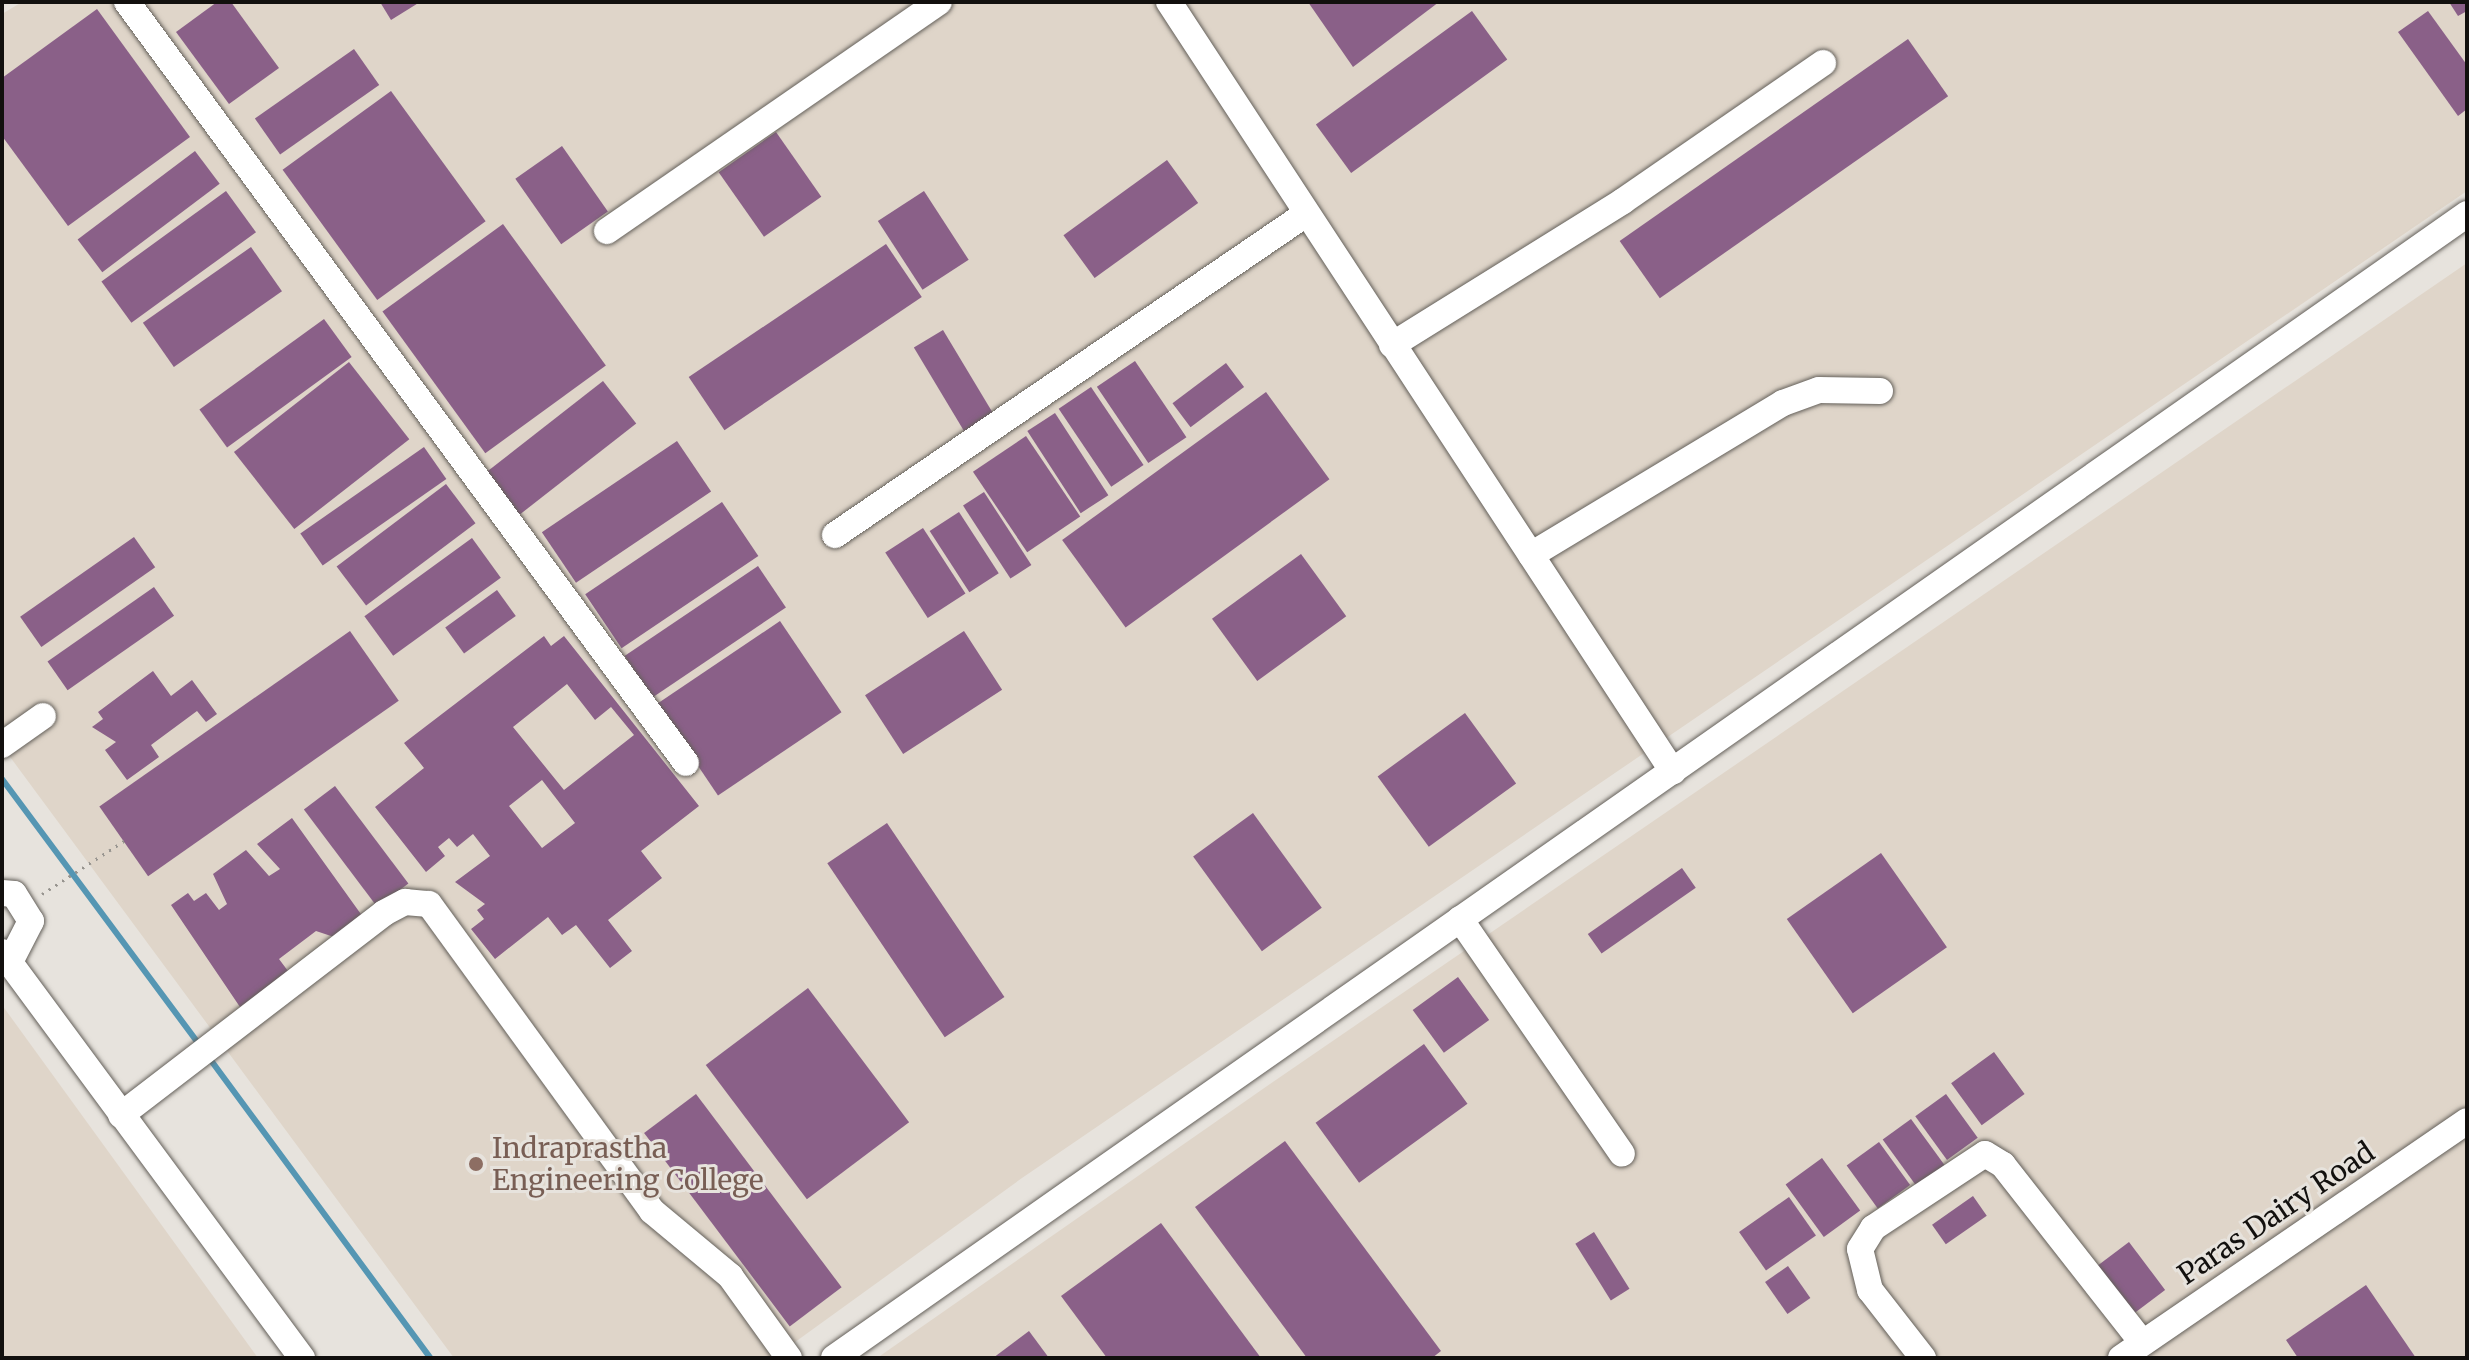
<!DOCTYPE html>
<style>
body{margin:0}
#map{position:relative;width:2469px;height:1360px;overflow:hidden;background:#e7e3dd;font-family:Merriweather,serif}
div>[style]{position:absolute}
[style*='--x']{left:calc(var(--x)*1px);top:calc(var(--y)*1px);width:calc(var(--w)*1px);rotate:calc(var(--a)*1deg)}
.built>*{inset:0;background:#dfd5c9}
.stream>*{height:6px;margin:-3px;padding:0 3px;transform-origin:3px;border-radius:3px;background:#5596b3}
.building>*{inset:0;background:#8a6088;transform-origin:0 0}
.path>*{height:3px;margin-top:-1.5px;transform-origin:0;background:repeating-linear-gradient(90deg,#97948f 0 2px,transparent 0 8px)}
.roads{filter:drop-shadow(0 0 2px #64605a) drop-shadow(0 0 2px #64605a)}
.minor>*{height:26px;margin:-13px;padding:0 13px;transform-origin:13px;border-radius:13px;background:#fff}
.dots>*{width:22px;height:22px;translate:-50% -50%;box-sizing:border-box;border:4px solid #e7e3dd;border-radius:50%}
span{translate:-50% -50%;white-space:nowrap;text-align:center;line-height:1.15;-webkit-text-stroke:6px #e7e3dd;paint-order:stroke}
.education-label{font-size:28px;color:#785e54}
.left{translate:0 -50%;text-align:left}
.street-label{font-size:28px;color:#12100e}
.frame{position:absolute;inset:0;border:4px solid #12100e;pointer-events:none}
</style>
<div id="map">
<div class="built">
<i style="clip-path:polygon(22px 2px,2467px 2px,2467px 191px,1022px 1178px,773px 1358px,454px 1358px,2px 746px,2px 14px)"></i>
<i style="clip-path:polygon(2467px 263px,2467px 1358px,877px 1358px,1270px 1084px)"></i>
<i style="clip-path:polygon(2px 1005px,258px 1358px,2px 1358px)"></i>
</div>
<div class="stream">
<i style="--x:2;--y:779;--w:332;--a:53.4"></i>
<i style="--x:207;--y:1055;--w:376;--a:53.6"></i>
</div>
<div class="building">
<i style="clip-path:polygon(217px 2px,231px 2px,279px 68px,229px 104px,176px 32px)"></i>
<i style="clip-path:polygon(380px 2px,420px 2px,391px 20px)"></i>
<i style="clip-path:polygon(1308px 2px,1439px 2px,1353px 67px)"></i>
<i style="clip-path:polygon(2449px 2px,2467px 2px,2467px 11px,2458px 16px)"></i>
<i style="clip-path:polygon(97px 9px,190px 137px,68px 226px,2px 136px,2px 78px)"></i>
<i style="left:1472px;top:11px;width:60px;height:193px;rotate:54deg"></i>
<i style="clip-path:polygon(2428px 11px,2467px 65px,2467px 109px,2458px 116px,2398px 32px)"></i>
<i style="left:1908px;top:39px;width:70px;height:352px;rotate:55deg"></i>
<i style="left:354px;top:49px;width:44px;height:121px;rotate:55deg"></i>
<i style="left:391px;top:91px;width:161px;height:134px;rotate:54deg"></i>
<i style="left:776px;top:132px;width:79px;height:70px;rotate:55deg"></i>
<i style="left:562px;top:146px;width:80px;height:57px;rotate:55deg"></i>
<i style="left:195px;top:151px;width:41px;height:147px;rotate:53deg"></i>
<i style="left:1167px;top:160px;width:53px;height:128px;rotate:54deg"></i>
<i style="left:226px;top:191px;width:51px;height:154px;rotate:54deg"></i>
<i style="left:924px;top:191px;width:82px;height:55px;rotate:57deg"></i>
<i style="left:503px;top:224px;width:175px;height:149px;rotate:54deg"></i>
<i style="left:886px;top:244px;width:64px;height:238px;rotate:56deg"></i>
<i style="left:251px;top:247px;width:54px;height:132px;rotate:55deg"></i>
<i style="left:324px;top:319px;width:47px;height:154px;rotate:54deg"></i>
<i style="left:943px;top:330px;width:100px;height:34px;rotate:59deg"></i>
<i style="left:1135px;top:361px;width:92px;height:46px;rotate:56deg"></i>
<i style="left:349px;top:362px;width:98px;height:146px;rotate:52deg"></i>
<i style="left:1226px;top:363px;width:30px;height:67px;rotate:53deg"></i>
<i style="left:603px;top:381px;width:54px;height:149px;rotate:52deg"></i>
<i style="left:1091px;top:387px;width:94px;height:39px;rotate:56deg"></i>
<i style="left:1266px;top:392px;width:108px;height:252px;rotate:54deg"></i>
<i style="left:1055px;top:413px;width:98px;height:33px;rotate:57deg"></i>
<i style="left:1026px;top:436px;width:97px;height:64px;rotate:56deg"></i>
<i style="left:677px;top:441px;width:61px;height:163px;rotate:56deg"></i>
<i style="left:424px;top:447px;width:39px;height:151px;rotate:55deg"></i>
<i style="left:446px;top:484px;width:49px;height:137px;rotate:53deg"></i>
<i style="left:984px;top:492px;width:87px;height:25px;rotate:57deg"></i>
<i style="left:722px;top:502px;width:65px;height:165px;rotate:56deg"></i>
<i style="left:959px;top:512px;width:73px;height:35px;rotate:57deg"></i>
<i style="left:923px;top:528px;width:78px;height:45px;rotate:57deg"></i>
<i style="left:134px;top:537px;width:37px;height:139px;rotate:55deg"></i>
<i style="left:472px;top:538px;width:49px;height:133px;rotate:54deg"></i>
<i style="left:1301px;top:554px;width:77px;height:110px;rotate:54deg"></i>
<i style="left:758px;top:566px;width:50px;height:161px;rotate:56deg"></i>
<i style="left:154px;top:587px;width:35px;height:130px;rotate:55deg"></i>
<i style="left:497px;top:590px;width:32px;height:64px;rotate:54deg"></i>
<i style="left:780px;top:621px;width:110px;height:149px;rotate:56deg"></i>
<i style="left:350px;top:631px;width:85px;height:306px;rotate:55deg"></i>
<i style="left:964px;top:631px;width:70px;height:118px;rotate:57deg"></i>
<i style="clip-path:polygon(evenodd,544px 636px,551px 646px,564px 636px,699px 806px,641px 851px,662px 878px,608px 920px,632px 951px,610px 968px,576px 925px,562px 935px,548px 917px,495px 959px,471px 929px,484px 919px,477px 910px,485px 904px,455px 882px,490px 856px,473px 834px,457px 847px,449px 838px,438px 847px,445px 856px,426px 872px,375px 807px,424px 768px,404px 743px,544px 636px,567px 684px,595px 720px,611px 707px,634px 735px,564px 790px,513px 727px,567px 684px,544px 636px,542px 780px,575px 823px,542px 848px,509px 806px,542px 780px)"></i>
<i style="clip-path:polygon(153px 671px,171px 696px,192px 680px,217px 714px,206px 722px,197px 711px,151px 745px,159px 757px,127px 780px,105px 750px,116px 742px,92px 727px,103px 719px,98px 712px)"></i>
<i style="left:1465px;top:713px;width:87px;height:108px;rotate:54deg"></i>
<i style="left:335px;top:786px;width:122px;height:39px;rotate:53deg"></i>
<i style="left:1253px;top:813px;width:117px;height:74px;rotate:54deg"></i>
<i style="clip-path:polygon(292px 818px,363px 917px,334px 937px,316px 931px,279px 959px,288px 971px,240px 1007px,171px 905px,188px 893px,194px 901px,206px 893px,219px 910px,227px 904px,213px 874px,246px 850px,269px 876px,280px 869px,257px 844px)"></i>
<i style="left:887px;top:823px;width:210px;height:72px;rotate:56deg"></i>
<i style="left:1881px;top:853px;width:115px;height:115px;rotate:55deg"></i>
<i style="left:1682px;top:868px;width:24px;height:115px;rotate:55deg"></i>
<i style="left:1458px;top:977px;width:53px;height:56px;rotate:54deg"></i>
<i style="left:808px;top:988px;width:168px;height:128px;rotate:53deg"></i>
<i style="left:1424px;top:1044px;width:74px;height:134px;rotate:54deg"></i>
<i style="left:1994px;top:1052px;width:52px;height:53px;rotate:54deg"></i>
<i style="left:696px;top:1094px;width:242px;height:65px;rotate:53deg"></i>
<i style="left:1946px;top:1094px;width:54px;height:38px;rotate:54deg"></i>
<i style="left:1911px;top:1119px;width:57px;height:35px;rotate:54deg"></i>
<i style="clip-path:polygon(1285px 1141px,1441px 1351px,1432px 1358px,1307px 1358px,1195px 1207px)"></i>
<i style="left:1879px;top:1142px;width:53px;height:40px;rotate:54deg"></i>
<i style="left:1822px;top:1158px;width:65px;height:45px;rotate:54deg"></i>
<i style="left:1973px;top:1196px;width:24px;height:50px;rotate:55deg"></i>
<i style="left:1789px;top:1197px;width:47px;height:61px;rotate:55deg"></i>
<i style="clip-path:polygon(1161px 1223px,1261px 1358px,1107px 1358px,1061px 1296px)"></i>
<i style="left:1594px;top:1232px;width:67px;height:22px;rotate:58deg"></i>
<i style="left:2129px;top:1242px;width:60px;height:42px;rotate:53deg"></i>
<i style="left:1788px;top:1266px;width:39px;height:28px;rotate:55deg"></i>
<i style="clip-path:polygon(2366px 1285px,2416px 1358px,2298px 1358px,2286px 1340px)"></i>
<i style="clip-path:polygon(1029px 1331px,1049px 1358px,993px 1358px)"></i>
</div>
<div class="path">
<i style="--x:42;--y:894;--w:98;--a:-32.9"></i>
</div>
<div class="roads">
<div class="minor">
<i style="--x:127;--y:2;--w:944;--a:53.7"></i>
<i style="--x:1169;--y:2;--w:920;--a:56.79"></i>
<i style="--x:607;--y:231;--w:403;--a:-34.6"></i>
<i style="--x:1392;--y:345;--w:272;--a:-31.9"></i>
<i style="--x:1623;--y:201;--w:243;--a:-34.6"></i>
<i style="--x:835;--y:535;--w:570;--a:-34.28"></i>
<i style="--x:1531;--y:555;--w:294;--a:-31.1"></i>
<i style="--x:1783;--y:403;--w:38;--a:-20"></i>
<i style="--x:1819;--y:390;--w:61;--a:0.9"></i>
<i style="--x:2;--y:745;--w:50;--a:-35.3"></i>
<i style="--x:2;--y:893;--w:12;--a:5"></i>
<i style="--x:14;--y:894;--w:32;--a:58"></i>
<i style="--x:31;--y:921;--w:46;--a:117.1"></i>
<i style="--x:1460;--y:919;--w:285;--a:55.4"></i>
<i style="--x:2;--y:952;--w:505;--a:53.54"></i>
<i style="--x:121;--y:1115;--w:332;--a:-37.5"></i>
<i style="--x:384;--y:913;--w:24;--a:-28"></i>
<i style="--x:405;--y:902;--w:24;--a:5"></i>
<i style="--x:429;--y:904;--w:379;--a:54"></i>
<i style="--x:652;--y:1211;--w:102;--a:39.8"></i>
<i style="--x:730;--y:1276;--w:101;--a:54.3"></i>
<i style="--x:834;--y:1358;--w:1994;--a:-35.01"></i>
<i style="--x:1923;--y:1358;--w:86;--a:-127.9"></i>
<i style="--x:1870;--y:1290;--w:42;--a:-103.7"></i>
<i style="--x:1860;--y:1249;--w:25;--a:-58"></i>
<i style="--x:1873;--y:1228;--w:134;--a:-33.5"></i>
<i style="--x:1985;--y:1154;--w:21;--a:31"></i>
<i style="--x:2003;--y:1165;--w:225;--a:51.9"></i>
<i style="--x:2121;--y:1358;--w:419;--a:-34.4"></i>
</div>
</div>
<div class="dots">
<i style="left:476px;top:1164px;background:#8d6e63"></i>
</div>
<div class="education-label">
<span class="left" style="left:492px;top:1164px">Indraprastha<br>Engineering College</span>
</div>
<div class="street-label">
<span style="left:2276px;top:1213px;rotate:-34deg">Paras Dairy Road</span>
</div>
<div class="frame"></div>
</div>
